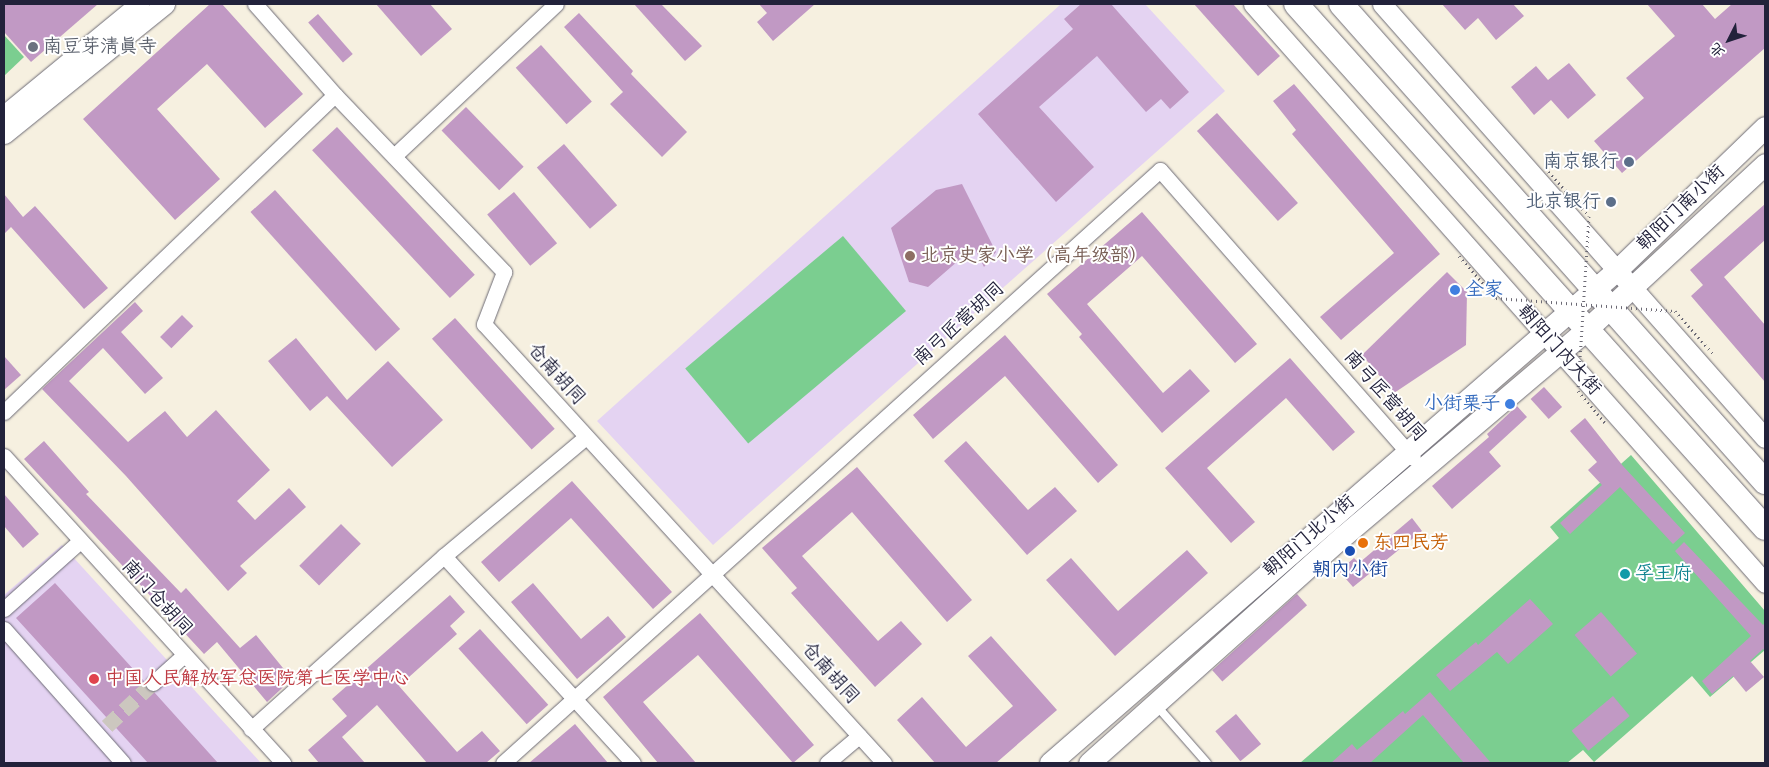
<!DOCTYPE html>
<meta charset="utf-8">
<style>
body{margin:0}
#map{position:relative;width:1769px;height:767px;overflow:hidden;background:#f6f0e0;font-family:"Architects Daughter","LXGW WenKai TC",sans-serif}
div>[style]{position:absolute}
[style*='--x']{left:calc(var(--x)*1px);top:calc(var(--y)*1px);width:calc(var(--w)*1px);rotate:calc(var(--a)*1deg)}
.built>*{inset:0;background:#e4d3f2}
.green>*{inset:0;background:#7bce90;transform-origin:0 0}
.building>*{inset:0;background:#c199c4;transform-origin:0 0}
.minor-tunnel>*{height:15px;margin-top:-7.5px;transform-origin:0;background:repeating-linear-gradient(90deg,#ccc7bf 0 15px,transparent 0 23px)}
.roads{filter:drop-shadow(0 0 1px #6c6a75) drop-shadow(0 0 1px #6c6a75)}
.service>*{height:8px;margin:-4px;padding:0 4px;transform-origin:4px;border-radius:4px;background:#fff}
.minor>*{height:15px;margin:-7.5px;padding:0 7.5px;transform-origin:7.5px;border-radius:7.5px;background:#fff}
.tertiary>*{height:19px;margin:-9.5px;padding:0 9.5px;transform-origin:9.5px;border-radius:9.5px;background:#fff}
.secondary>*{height:21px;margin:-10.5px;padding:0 10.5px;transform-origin:10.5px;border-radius:10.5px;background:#fff}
.primary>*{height:24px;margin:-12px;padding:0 12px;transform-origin:12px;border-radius:12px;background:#fff}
.path-bridge>*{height:3px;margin-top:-1.5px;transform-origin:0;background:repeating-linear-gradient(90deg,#6c6a75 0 1px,transparent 0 5px)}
.dots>*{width:14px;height:14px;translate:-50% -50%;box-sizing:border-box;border:2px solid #fff;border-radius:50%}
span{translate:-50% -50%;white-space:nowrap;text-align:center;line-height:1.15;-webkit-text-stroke:4px #fff;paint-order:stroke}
.worship-label{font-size:19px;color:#5b616d}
.left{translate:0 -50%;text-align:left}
.service-label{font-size:19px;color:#4e5e75}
.right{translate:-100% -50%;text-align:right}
.street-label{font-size:19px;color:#22223b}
.education-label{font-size:19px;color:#785e54}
.shop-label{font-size:19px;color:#366cbe}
.food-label{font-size:19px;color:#c56008}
.transit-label{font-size:19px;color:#164399}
.culture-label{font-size:19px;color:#0d838f}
.health-label{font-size:19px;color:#be3a42}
.frame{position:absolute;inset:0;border:5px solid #22223b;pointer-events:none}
.north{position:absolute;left:1704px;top:15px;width:50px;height:50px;-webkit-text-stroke:4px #fff;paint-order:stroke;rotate:229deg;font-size:14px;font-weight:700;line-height:20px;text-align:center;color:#22223b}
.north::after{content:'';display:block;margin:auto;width:18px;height:22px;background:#22223b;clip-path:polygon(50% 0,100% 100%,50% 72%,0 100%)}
</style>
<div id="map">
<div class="built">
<i style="clip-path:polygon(1061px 4px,1145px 4px,1225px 91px,713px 545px,597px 421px)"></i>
<i style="clip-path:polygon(62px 545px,261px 763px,4px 763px,4px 595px)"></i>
</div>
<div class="green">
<i style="clip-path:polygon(4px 35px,24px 57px,4px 76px)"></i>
<i style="left:843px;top:236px;width:98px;height:206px;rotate:50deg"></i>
<i style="clip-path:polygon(1631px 455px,1765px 611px,1765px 650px,1710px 697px,1692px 676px,1594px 762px,1583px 750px,1567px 763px,1300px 763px,1559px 538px,1550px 527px)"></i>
</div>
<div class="building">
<i style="clip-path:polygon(4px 4px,98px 4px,31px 62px,4px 32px)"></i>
<i style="clip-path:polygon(210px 4px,222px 4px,303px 94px,265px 128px,207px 64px,157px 109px,220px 179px,175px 220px,83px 119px)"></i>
<i style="clip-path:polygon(376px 4px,430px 4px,452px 29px,421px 56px)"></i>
<i style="clip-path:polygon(634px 4px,661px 4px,702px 46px,685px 61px)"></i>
<i style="clip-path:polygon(759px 4px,815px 4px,773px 41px,757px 22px,767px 13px)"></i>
<i style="clip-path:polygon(1081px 4px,1111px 4px,1189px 92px,1170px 109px,1161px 99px,1146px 112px,1097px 56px,1039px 107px,1094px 167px,1056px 202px,978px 114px,1073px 29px,1064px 19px)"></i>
<i style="clip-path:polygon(1194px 4px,1233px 4px,1280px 56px,1258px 76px)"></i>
<i style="clip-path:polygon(1442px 4px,1513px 4px,1524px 16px,1496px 40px,1478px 18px,1465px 30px)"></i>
<i style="clip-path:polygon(1647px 4px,1702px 4px,1715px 19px,1732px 4px,1765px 4px,1765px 48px,1622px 173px,1594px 141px,1644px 98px,1626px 78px,1675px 36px)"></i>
<i style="clip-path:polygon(579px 13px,633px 71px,631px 74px,687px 132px,662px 157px,610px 104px,623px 92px,564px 27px)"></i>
<i style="left:318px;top:14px;width:53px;height:13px;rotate:49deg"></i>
<i style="left:541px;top:45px;width:76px;height:34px;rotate:48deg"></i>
<i style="clip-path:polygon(1569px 63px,1596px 95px,1568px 119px,1551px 100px,1534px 115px,1511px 87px,1536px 66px,1548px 80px)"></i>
<i style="clip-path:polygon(1294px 84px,1440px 254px,1341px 340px,1320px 317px,1394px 253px,1292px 134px,1296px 130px,1273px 101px)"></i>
<i style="left:466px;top:107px;width:83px;height:34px;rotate:46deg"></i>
<i style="left:1217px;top:113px;width:121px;height:27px;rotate:48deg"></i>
<i style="left:337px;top:127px;width:202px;height:34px;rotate:47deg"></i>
<i style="left:564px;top:144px;width:81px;height:36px;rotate:49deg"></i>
<i style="clip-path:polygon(962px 184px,996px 252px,984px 267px,974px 247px,928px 287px,909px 282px,891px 228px,936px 190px)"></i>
<i style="left:275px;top:190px;width:187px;height:33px;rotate:48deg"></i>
<i style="left:514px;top:192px;width:67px;height:35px;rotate:50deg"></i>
<i style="clip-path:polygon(4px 194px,23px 217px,35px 206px,108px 288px,84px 309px,11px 227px,4px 234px)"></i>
<i style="clip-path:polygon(1765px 204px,1765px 240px,1724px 277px,1765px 325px,1765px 382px,1691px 296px,1703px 285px,1690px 270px)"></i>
<i style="clip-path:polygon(1142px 212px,1257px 344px,1235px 363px,1142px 256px,1087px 304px,1163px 393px,1190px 369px,1210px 391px,1162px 433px,1079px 337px,1082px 334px,1047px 294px)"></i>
<i style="clip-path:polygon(1447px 272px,1467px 292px,1466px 345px,1394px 393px,1362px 355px)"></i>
<i style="clip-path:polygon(135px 302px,143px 311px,121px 332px,163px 378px,145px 394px,103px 348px,69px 381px,128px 442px,165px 411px,187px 437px,216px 410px,270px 470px,237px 501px,255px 520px,289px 488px,306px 507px,240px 566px,247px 573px,228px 591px,126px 476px,42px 389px)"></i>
<i style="left:182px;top:315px;width:16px;height:31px;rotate:45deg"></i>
<i style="left:455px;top:318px;width:149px;height:31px;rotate:48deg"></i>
<i style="clip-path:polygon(1005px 335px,1118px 465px,1098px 483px,1005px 376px,933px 439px,913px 415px)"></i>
<i style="clip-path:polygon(296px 338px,347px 400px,388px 361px,443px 420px,392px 467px,327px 396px,310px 411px,268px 361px)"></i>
<i style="clip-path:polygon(4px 356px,21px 375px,4px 390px)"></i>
<i style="clip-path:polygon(1290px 358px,1355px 432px,1333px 451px,1286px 398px,1207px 468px,1255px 522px,1231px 543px,1165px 468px)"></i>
<i style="left:1544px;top:387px;width:27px;height:18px;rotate:48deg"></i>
<i style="clip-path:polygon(1517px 406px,1527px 417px,1489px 452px,1501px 466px,1452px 509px,1432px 486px,1489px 437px,1487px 434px)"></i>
<i style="clip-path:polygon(1585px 418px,1623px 466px,1685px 533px,1673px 544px,1620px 487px,1570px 534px,1560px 523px,1602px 485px,1588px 470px,1597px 462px,1570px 431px)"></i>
<i style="clip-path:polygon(44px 441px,89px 492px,86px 494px,181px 593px,186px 588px,240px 648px,256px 635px,292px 679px,267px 702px,217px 642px,204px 654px,24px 459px)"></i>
<i style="clip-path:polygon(966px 441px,1028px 510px,1055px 487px,1077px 511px,1027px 555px,944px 461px)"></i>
<i style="clip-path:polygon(857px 467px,972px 600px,947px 622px,852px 512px,802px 556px,878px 641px,901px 621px,922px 644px,875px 687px,791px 593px,797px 588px,762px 548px)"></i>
<i style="clip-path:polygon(572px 481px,672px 592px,653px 609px,571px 518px,499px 582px,481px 562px)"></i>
<i style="clip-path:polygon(4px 494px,39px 534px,23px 548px,4px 526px)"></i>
<i style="clip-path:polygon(1412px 518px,1422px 531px,1353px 587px,1339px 571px,1354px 558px,1359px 563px)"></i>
<i style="left:341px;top:524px;width:28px;height:59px;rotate:45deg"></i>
<i style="clip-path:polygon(1684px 542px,1763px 625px,1765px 623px,1765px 651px,1763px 649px,1750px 661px,1764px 677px,1746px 692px,1733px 676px,1712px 694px,1702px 681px,1751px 636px,1675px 551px)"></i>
<i style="clip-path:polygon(1187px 550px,1208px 573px,1115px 656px,1046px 580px,1071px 558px,1118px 611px)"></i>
<i style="clip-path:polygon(55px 583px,144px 681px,146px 690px,154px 692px,218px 763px,148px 763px,16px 618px)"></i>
<i style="clip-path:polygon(533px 583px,581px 639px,608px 616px,626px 637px,577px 679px,511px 602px)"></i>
<i style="left:1297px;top:594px;width:15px;height:114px;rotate:48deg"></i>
<i style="clip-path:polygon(450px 595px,465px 612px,450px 626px,457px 634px,399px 686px,457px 752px,482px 731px,500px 751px,486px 763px,427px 763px,377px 705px,342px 737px,365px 763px,319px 763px,308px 750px,347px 716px,332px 699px)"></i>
<i style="clip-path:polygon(1530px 599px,1553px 624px,1508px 664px,1497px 652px,1450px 691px,1436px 675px,1476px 642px,1478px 645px)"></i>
<i style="left:1601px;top:612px;width:55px;height:35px;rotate:49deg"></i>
<i style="clip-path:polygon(700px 613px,814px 745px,793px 763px,698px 655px,643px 702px,696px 763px,658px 763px,603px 697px)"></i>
<i style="left:480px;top:629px;width:102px;height:29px;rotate:48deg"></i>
<i style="clip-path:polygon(991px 636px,1057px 710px,996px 763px,935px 763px,897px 720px,922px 697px,966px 747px,1013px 706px,968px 656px)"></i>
<i style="clip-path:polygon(1430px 692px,1491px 763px,1464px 763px,1423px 715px,1370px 763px,1331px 763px,1352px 744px,1357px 750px,1403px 711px,1405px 714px)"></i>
<i style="left:1613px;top:696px;width:26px;height:54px;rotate:50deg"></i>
<i style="left:1236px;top:714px;width:39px;height:27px;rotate:50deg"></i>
<i style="clip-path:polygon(575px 724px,608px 763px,529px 763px)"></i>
</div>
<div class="minor-tunnel">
<i style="--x:107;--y:726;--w:63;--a:-43.1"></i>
</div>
<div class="roads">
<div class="service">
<i style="--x:1156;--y:705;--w:77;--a:48.7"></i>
</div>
<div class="minor">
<i style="--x:255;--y:4;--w:121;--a:48.7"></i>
<i style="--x:335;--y:95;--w:245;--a:46.3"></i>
<i style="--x:504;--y:272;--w:56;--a:111"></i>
<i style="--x:484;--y:324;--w:594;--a:47.66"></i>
<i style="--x:394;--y:156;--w:222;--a:-43.2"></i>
<i style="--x:4;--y:412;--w:458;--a:-43.8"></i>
<i style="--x:4;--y:456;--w:415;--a:47.7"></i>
<i style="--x:444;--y:556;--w:280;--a:47.6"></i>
<i style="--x:4;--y:609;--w:101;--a:-41.8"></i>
<i style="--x:4;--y:629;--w:179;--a:48.4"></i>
<i style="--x:153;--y:683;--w:40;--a:-42"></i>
<i style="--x:251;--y:729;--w:259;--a:-41.9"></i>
<i style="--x:444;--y:556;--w:185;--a:-40"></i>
<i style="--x:503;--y:763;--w:885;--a:-42.07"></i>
<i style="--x:1160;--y:170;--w:383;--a:48.7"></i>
<i style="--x:827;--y:763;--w:42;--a:-40.2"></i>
</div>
<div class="tertiary">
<i style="--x:1253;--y:4;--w:773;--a:48.51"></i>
<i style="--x:1382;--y:4;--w:579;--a:48.57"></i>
<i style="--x:4;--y:115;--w:175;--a:-39.4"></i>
<i style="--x:4;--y:134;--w:207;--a:-38.9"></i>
</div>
<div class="secondary">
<i style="--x:1050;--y:763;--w:751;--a:-41.01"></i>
<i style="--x:1617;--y:270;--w:206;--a:-44"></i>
<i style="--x:1089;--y:763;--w:339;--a:-41.8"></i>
<i style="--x:1342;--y:537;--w:321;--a:-40.3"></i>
<i style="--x:1587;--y:329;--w:243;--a:-42.8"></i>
</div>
<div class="primary">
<i style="--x:1296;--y:4;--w:703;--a:48.17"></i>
<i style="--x:1341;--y:4;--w:639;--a:48.43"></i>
</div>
</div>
<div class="path-bridge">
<i style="--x:1545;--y:168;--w:65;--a:47.5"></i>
<i style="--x:1589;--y:216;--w:175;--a:93.6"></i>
<i style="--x:1578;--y:391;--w:43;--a:49.7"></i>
<i style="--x:1459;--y:256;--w:56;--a:48.6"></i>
<i style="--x:1496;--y:298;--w:179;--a:4.2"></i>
<i style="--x:1675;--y:311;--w:59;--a:48.4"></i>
</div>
<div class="dots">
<i style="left:33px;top:47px;background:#6b7280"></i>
<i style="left:1629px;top:162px;background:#5c6f8a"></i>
<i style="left:1611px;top:202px;background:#5c6f8a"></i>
<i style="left:910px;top:256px;background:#8d6e63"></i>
<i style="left:1455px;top:290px;background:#3f7fe0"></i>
<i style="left:1510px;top:404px;background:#3f7fe0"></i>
<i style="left:1363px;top:543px;background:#e8710a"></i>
<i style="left:1350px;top:551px;background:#1a4fb4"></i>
<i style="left:1625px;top:574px;background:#0f9aa8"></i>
<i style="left:94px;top:679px;background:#e0444e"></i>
</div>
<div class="worship-label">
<span class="left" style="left:43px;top:47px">南豆芽清真寺</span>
</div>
<div class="service-label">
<span class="right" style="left:1619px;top:162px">南京银行</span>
<span class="right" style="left:1601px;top:202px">北京银行</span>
</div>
<div class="street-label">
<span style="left:1681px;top:208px;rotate:-44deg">朝阳门南小街</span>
<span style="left:959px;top:324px;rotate:-42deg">南弓匠营胡同</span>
<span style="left:1559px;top:350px;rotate:48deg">朝阳门内大街</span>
<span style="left:556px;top:374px;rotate:48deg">仓南胡同</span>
<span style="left:1385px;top:396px;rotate:49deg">南弓匠营胡同</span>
<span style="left:1309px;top:536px;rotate:-41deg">朝阳门北小街</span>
<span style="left:157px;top:598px;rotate:48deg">南门仓胡同</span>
<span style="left:830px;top:673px;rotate:48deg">仓南胡同</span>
</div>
<div class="education-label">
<span class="left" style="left:920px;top:256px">北京史家小学（高年级部）</span>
</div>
<div class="shop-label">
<span class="left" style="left:1465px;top:290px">全家</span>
<span class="right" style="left:1500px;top:404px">小街栗子</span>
</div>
<div class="food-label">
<span class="left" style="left:1373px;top:543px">东四民芳</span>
</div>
<div class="transit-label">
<span style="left:1350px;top:570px">朝内小街</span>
</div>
<div class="culture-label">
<span class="left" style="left:1635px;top:574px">孚王府</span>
</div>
<div class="health-label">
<span class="left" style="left:105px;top:679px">中国人民解放军总医院第七医学中心</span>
</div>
<div class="frame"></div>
<div class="north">北</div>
</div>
